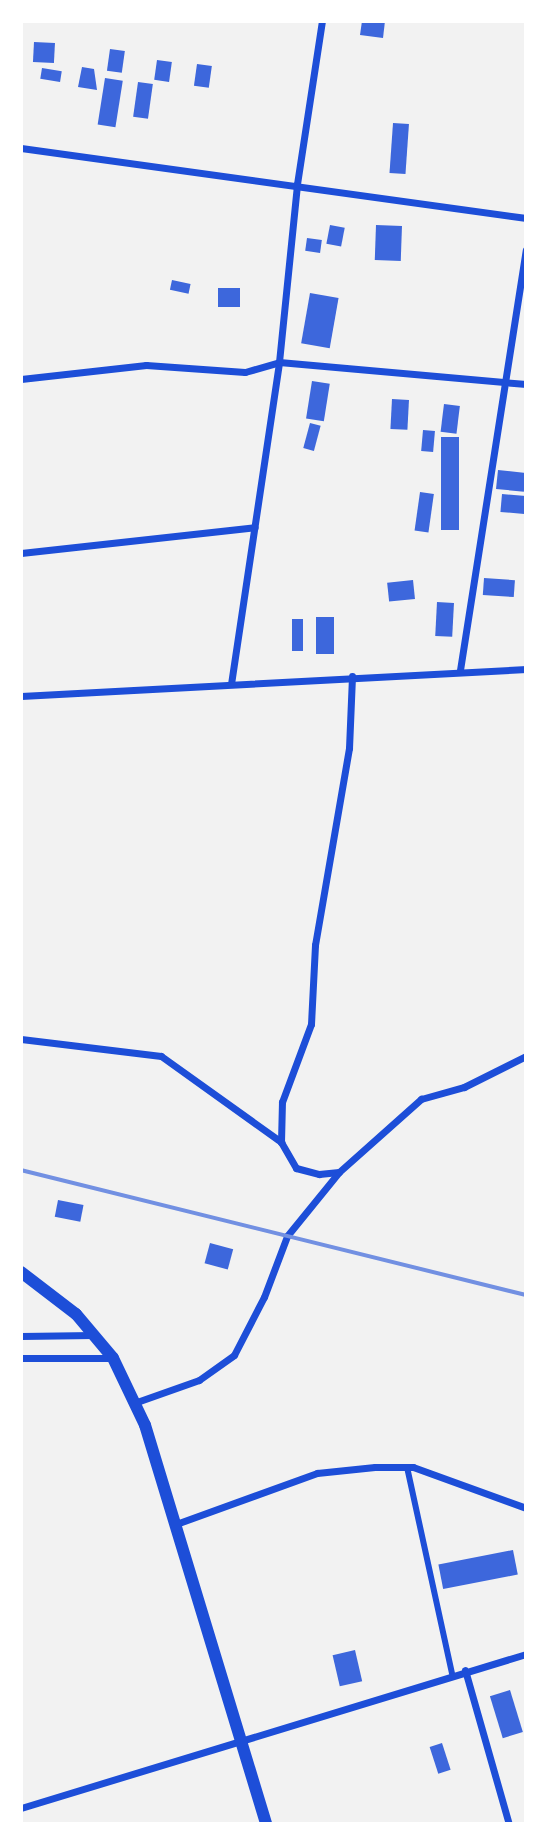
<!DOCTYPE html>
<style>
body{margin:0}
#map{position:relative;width:547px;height:1845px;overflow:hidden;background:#f2f2f2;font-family:"DejaVu Sans",sans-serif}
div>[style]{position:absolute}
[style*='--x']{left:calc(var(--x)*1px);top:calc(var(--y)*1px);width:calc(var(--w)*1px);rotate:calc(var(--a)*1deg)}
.building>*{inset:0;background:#3d67dc;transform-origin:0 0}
.pedestrian>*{height:6px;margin:-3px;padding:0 3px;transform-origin:3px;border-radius:3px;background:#1d4ed8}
.minor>*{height:7px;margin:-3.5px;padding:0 3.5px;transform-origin:3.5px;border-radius:3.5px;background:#1d4ed8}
.primary>*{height:12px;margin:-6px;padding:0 6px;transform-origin:6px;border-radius:6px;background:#1d4ed8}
.rail>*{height:3.5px;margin:-1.75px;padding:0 1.75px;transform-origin:1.75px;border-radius:1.75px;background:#7290e2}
span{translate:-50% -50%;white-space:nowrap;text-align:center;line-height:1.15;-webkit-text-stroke:5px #fff;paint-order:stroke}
.frame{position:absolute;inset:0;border:23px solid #fff;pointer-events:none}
</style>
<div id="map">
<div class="building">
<i style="clip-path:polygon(362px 21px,385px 21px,383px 38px,360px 35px)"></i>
<i style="left:34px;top:42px;width:21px;height:20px;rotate:3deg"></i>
<i style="left:110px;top:49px;width:15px;height:22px;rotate:8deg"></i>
<i style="left:157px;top:60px;width:15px;height:20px;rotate:8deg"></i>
<i style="left:197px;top:64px;width:15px;height:22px;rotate:8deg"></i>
<i style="clip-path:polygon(82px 67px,94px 69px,97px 90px,78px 87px)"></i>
<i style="left:42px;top:68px;width:20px;height:11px;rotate:9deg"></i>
<i style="left:105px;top:78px;width:18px;height:47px;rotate:9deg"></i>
<i style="left:138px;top:82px;width:15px;height:35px;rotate:8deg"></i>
<i style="left:393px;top:123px;width:16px;height:50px;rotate:4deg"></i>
<i style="left:330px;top:225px;width:15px;height:19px;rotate:11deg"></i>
<i style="left:376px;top:225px;width:26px;height:35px;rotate:2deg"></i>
<i style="left:307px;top:238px;width:15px;height:13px;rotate:8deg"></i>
<i style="left:172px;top:280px;width:19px;height:10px;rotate:12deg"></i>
<i style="left:218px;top:288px;width:22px;height:19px"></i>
<i style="left:310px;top:293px;width:29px;height:51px;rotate:10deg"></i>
<i style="left:312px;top:381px;width:18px;height:38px;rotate:9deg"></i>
<i style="left:392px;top:399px;width:17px;height:30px;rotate:3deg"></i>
<i style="left:444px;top:404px;width:16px;height:28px;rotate:7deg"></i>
<i style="left:310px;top:423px;width:11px;height:26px;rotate:15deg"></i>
<i style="left:423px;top:430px;width:12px;height:21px;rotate:5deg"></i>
<i style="left:441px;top:437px;width:18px;height:93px"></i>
<i style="left:498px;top:470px;width:28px;height:19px;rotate:6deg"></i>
<i style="left:420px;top:492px;width:14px;height:39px;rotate:8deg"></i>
<i style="left:502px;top:494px;width:24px;height:18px;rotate:5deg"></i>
<i style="left:484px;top:578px;width:31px;height:17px;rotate:4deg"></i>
<i style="left:413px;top:580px;width:19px;height:26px;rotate:84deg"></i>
<i style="left:437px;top:602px;width:17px;height:34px;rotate:3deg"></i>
<i style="left:316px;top:617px;width:18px;height:37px"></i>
<i style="left:292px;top:619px;width:11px;height:32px"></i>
<i style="left:58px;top:1200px;width:26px;height:17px;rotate:11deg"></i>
<i style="left:210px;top:1243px;width:24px;height:21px;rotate:15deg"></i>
<i style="left:513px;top:1550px;width:25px;height:76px;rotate:79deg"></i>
<i style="left:355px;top:1650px;width:32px;height:23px;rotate:77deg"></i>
<i style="left:510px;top:1690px;width:44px;height:21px;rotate:73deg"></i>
<i style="left:442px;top:1743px;width:28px;height:13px;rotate:72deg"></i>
</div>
<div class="pedestrian">
<i style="--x:407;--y:1467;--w:212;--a:77.7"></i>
</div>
<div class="minor">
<i style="--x:21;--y:148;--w:510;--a:7.89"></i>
<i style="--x:21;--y:379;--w:126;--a:-6.4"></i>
<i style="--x:146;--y:365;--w:99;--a:4"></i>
<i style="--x:245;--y:372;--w:35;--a:-16"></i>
<i style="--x:279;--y:362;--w:248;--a:5.1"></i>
<i style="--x:21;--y:553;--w:235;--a:-6.3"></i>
<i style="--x:460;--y:670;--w:425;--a:-81.1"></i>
<i style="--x:231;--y:684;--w:326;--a:-81.5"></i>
<i style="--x:279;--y:362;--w:179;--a:-84.2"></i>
<i style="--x:297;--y:184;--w:165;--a:-81.3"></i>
<i style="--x:21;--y:696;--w:506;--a:-3.06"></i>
<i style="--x:21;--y:1039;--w:141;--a:6.9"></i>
<i style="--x:161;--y:1056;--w:148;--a:35.6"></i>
<i style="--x:281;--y:1142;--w:30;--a:60"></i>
<i style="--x:296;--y:1168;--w:24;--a:15"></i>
<i style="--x:319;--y:1174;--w:20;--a:-6"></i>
<i style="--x:281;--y:1142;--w:40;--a:-88.6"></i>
<i style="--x:282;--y:1102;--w:83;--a:-69.6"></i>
<i style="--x:311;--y:1024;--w:79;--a:-87.1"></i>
<i style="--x:315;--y:945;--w:200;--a:-80.2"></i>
<i style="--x:349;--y:748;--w:72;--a:-87.6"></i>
<i style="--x:21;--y:1336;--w:72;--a:-0.8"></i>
<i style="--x:21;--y:1358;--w:90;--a:0"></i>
<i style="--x:134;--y:1403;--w:69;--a:-19.5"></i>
<i style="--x:199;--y:1380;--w:43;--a:-35.5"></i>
<i style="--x:234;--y:1355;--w:65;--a:-62.7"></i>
<i style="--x:264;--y:1297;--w:65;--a:-69.3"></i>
<i style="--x:287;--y:1236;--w:82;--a:-50.9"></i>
<i style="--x:339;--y:1172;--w:110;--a:-41.7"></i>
<i style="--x:421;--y:1099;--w:45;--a:-15.6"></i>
<i style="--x:464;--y:1087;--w:69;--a:-26.6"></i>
<i style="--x:176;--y:1524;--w:150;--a:-19.9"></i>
<i style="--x:317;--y:1473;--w:58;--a:-5.9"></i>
<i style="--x:375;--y:1467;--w:38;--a:0"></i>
<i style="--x:413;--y:1467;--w:120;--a:19.9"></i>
<i style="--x:465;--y:1670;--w:160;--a:74.1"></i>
<i style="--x:21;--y:1808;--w:528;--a:-16.96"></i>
</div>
<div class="primary">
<i style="--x:21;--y:1272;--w:69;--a:37.4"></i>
<i style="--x:76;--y:1314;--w:57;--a:49.9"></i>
<i style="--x:113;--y:1358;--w:74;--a:64.5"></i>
<i style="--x:145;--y:1425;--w:417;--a:73.1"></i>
</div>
<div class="rail">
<i style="--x:21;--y:1170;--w:520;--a:13.9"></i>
</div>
<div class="frame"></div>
</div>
